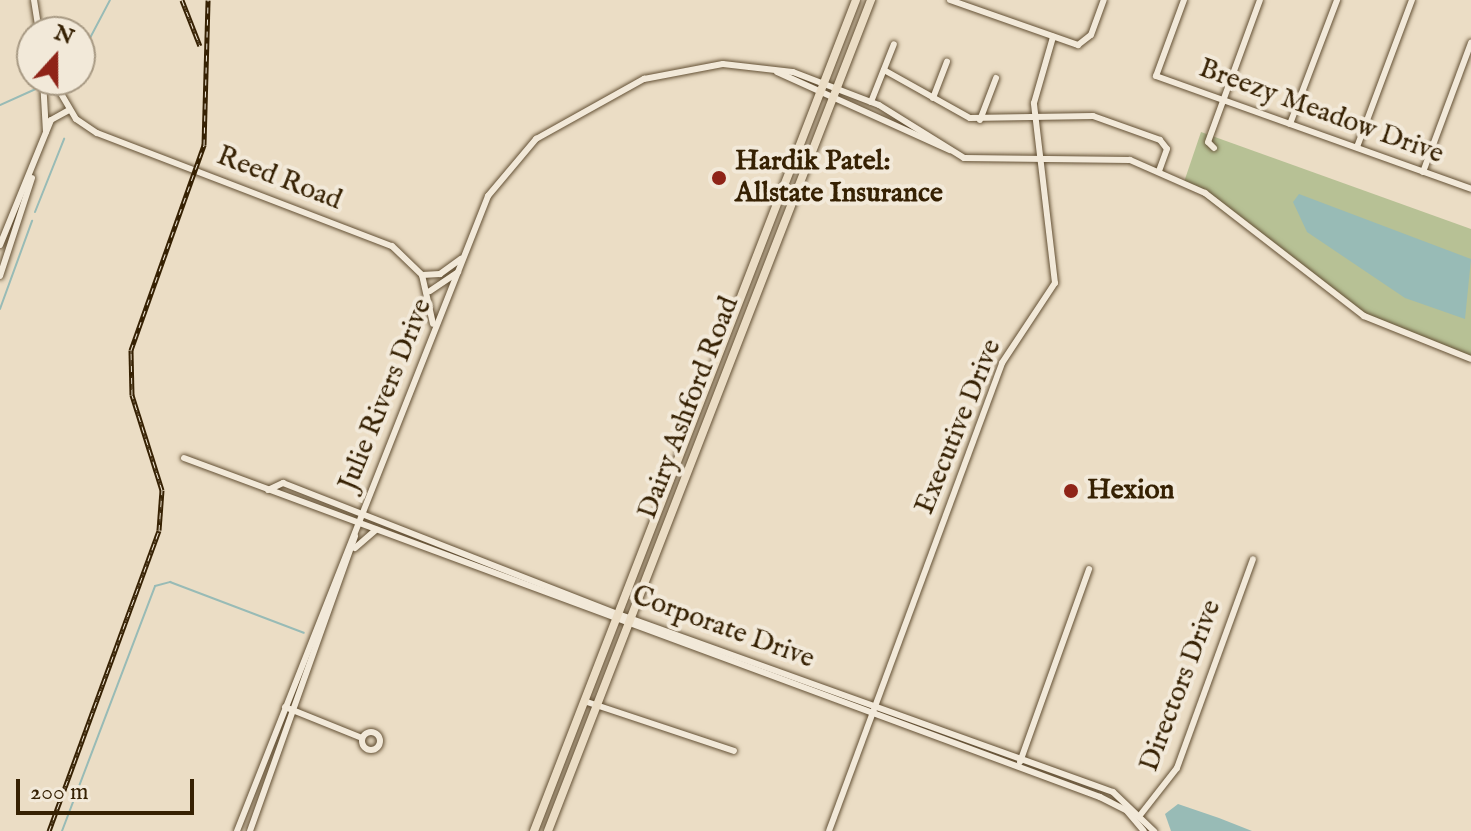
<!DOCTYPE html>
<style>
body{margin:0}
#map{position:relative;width:1471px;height:831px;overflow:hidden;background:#ebddc5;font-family:"IM FELL English",serif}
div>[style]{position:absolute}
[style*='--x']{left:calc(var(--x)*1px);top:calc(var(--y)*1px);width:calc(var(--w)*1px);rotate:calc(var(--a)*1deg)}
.green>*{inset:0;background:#b7c195}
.water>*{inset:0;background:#98bbb6}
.stream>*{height:2px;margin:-1px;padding:0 1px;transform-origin:1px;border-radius:1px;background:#98bbb6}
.roads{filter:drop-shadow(0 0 2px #635034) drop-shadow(0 0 2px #635034)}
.minor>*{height:6px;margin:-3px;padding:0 3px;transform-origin:3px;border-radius:3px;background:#f2e9d9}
.minor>.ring{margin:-3px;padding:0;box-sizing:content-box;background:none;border:6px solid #f2e9d9;border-radius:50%}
.major>*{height:8px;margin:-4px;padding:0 4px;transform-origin:4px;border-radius:4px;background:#ebddc5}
.rail>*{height:5px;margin-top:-2.5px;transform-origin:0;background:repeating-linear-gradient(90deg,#f2e9d9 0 6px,#362103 0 12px);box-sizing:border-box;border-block:2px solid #362103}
.dots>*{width:22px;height:22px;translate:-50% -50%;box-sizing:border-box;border:4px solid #f2e9d9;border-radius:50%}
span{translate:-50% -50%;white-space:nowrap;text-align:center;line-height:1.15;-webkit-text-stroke:8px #f2e9d9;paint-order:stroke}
.street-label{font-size:28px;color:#362103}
.poi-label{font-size:28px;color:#362103;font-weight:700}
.left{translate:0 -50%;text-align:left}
.north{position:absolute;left:16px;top:16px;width:80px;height:80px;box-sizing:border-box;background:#f2e9d9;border:2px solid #a79983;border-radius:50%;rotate:21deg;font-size:22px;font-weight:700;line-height:32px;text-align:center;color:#362103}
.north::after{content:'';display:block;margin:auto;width:28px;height:36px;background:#8f2418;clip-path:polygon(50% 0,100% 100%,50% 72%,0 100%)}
.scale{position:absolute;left:16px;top:779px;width:178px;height:36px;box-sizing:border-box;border:4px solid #362103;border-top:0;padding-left:10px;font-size:24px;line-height:28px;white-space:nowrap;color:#362103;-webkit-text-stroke:6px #f2e9d9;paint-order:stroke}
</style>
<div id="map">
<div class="green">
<i style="clip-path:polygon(1201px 132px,1471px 229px,1471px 359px,1364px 316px,1184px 182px)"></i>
</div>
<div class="water">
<i style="clip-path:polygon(1299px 194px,1471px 259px,1465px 319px,1405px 298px,1307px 232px,1293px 202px)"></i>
<i style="clip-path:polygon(1178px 804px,1219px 818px,1252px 831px,1171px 831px,1165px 814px)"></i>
</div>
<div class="stream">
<i style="--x:80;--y:57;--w:64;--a:-62.2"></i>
<i style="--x:0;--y:105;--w:44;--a:-24.2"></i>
<i style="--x:35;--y:212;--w:79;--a:-68.3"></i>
<i style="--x:0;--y:309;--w:94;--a:-70"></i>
<i style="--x:62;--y:831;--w:262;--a:-69.2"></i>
<i style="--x:155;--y:586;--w:16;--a:-15"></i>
<i style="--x:170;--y:582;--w:143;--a:20.8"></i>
</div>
<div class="roads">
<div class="minor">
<i style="--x:34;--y:0;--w:32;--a:81"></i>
<i style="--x:950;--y:0;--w:136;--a:19.4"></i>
<i style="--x:1078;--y:45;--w:16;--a:-38"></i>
<i style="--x:1091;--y:35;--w:37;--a:-70"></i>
<i style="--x:1184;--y:0;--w:81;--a:110.2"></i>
<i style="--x:1156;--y:76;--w:335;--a:19.7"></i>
<i style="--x:884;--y:70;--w:98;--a:29.2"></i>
<i style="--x:970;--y:118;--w:123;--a:-0.9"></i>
<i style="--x:1093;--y:116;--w:71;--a:19.7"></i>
<i style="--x:1160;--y:140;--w:11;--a:52"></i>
<i style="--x:1167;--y:149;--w:23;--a:110"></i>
<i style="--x:777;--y:72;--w:190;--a:24.3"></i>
<i style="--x:43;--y:80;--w:52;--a:86.7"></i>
<i style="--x:53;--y:80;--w:45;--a:59.5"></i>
<i style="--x:76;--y:119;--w:25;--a:34"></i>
<i style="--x:97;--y:133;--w:316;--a:21"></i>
<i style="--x:392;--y:246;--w:42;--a:44"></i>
<i style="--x:422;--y:275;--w:50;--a:77.3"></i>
<i style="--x:933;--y:98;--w:39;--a:-69"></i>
<i style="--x:871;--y:102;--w:62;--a:-68.4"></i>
<i style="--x:980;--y:120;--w:45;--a:-69.1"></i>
<i style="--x:1290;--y:124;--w:133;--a:-69.2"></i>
<i style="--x:1357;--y:147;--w:157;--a:-69.5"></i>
<i style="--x:1214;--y:148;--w:8;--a:-135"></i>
<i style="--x:1208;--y:142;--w:151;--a:-69.9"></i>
<i style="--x:1423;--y:172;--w:138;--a:-69.6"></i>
<i style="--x:0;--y:245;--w:135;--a:-67.8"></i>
<i style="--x:51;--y:120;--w:21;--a:-29"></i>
<i style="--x:422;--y:275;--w:18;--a:-3"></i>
<i style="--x:440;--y:274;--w:26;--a:-36"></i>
<i style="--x:0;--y:276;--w:103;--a:-71.9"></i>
<i style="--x:430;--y:291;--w:34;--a:-34"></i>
<i style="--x:184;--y:458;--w:977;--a:20.31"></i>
<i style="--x:1100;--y:797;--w:30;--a:27"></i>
<i style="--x:1127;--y:811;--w:26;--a:50"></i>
<i style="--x:268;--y:490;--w:17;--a:-25"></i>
<i style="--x:283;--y:483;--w:360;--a:21.4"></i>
<i style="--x:618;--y:614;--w:526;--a:19.78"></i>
<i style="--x:1113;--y:792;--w:57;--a:43.6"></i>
<i style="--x:355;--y:548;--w:28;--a:-41"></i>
<i style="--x:584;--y:701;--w:158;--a:18.4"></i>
<i style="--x:285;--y:707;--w:83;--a:21.9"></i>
<i class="ring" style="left:362px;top:732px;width:12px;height:12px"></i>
<i style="--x:1020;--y:762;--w:205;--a:-70.3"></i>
<i style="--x:1141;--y:814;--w:58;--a:-52"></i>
<i style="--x:1177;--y:768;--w:222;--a:-70"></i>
<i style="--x:237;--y:831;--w:683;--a:-68.43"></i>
<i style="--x:488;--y:196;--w:75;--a:-49.9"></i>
<i style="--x:536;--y:139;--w:124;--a:-29.1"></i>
<i style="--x:644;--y:79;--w:80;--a:-10.8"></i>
<i style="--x:723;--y:64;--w:70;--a:6.5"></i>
<i style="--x:793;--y:72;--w:92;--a:21"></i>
<i style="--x:879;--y:105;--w:100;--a:31.9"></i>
<i style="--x:964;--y:158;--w:166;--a:0.7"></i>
<i style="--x:1130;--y:160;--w:82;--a:23.7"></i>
<i style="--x:1205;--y:193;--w:201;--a:37.7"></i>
<i style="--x:1364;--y:316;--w:115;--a:21.9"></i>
<i style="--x:250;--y:831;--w:313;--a:-70.4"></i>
<i style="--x:829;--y:831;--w:499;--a:-69.7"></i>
<i style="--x:1002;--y:363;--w:96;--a:-56.5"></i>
<i style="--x:1055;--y:283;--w:181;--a:-96.7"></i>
<i style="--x:1034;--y:103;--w:69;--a:-73.9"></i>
</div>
<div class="major">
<i style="--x:534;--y:831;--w:891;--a:-68.82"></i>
<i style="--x:548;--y:831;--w:892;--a:-68.76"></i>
</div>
</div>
<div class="rail">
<i style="--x:182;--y:0;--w:49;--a:68.6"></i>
<i style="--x:49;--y:831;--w:320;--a:-69.9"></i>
<i style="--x:159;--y:530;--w:40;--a:-85.7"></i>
<i style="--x:162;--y:490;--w:100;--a:-107.5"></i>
<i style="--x:132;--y:395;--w:45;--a:-91.3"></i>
<i style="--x:131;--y:350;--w:218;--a:-70.4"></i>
<i style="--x:204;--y:145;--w:145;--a:-88.4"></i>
</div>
<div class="dots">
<i style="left:719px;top:178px;background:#8f2418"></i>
<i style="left:1071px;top:491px;background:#8f2418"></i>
</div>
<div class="street-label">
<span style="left:1321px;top:112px;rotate:20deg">Breezy Meadow Drive</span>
<span style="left:279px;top:179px;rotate:21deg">Reed Road</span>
<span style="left:386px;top:395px;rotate:-68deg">Julie Rivers Drive</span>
<span style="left:689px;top:408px;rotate:-69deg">Dairy Ashford Road</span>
<span style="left:959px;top:427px;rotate:-68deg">Executive Drive</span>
<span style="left:723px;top:628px;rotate:20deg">Corporate Drive</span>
<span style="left:1181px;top:686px;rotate:-69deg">Directors Drive</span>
</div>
<div class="poi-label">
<span class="left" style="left:735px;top:178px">Hardik Patel:<br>Allstate Insurance</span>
<span class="left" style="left:1087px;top:491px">Hexion</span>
</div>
<div class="north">N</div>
<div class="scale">200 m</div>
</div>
